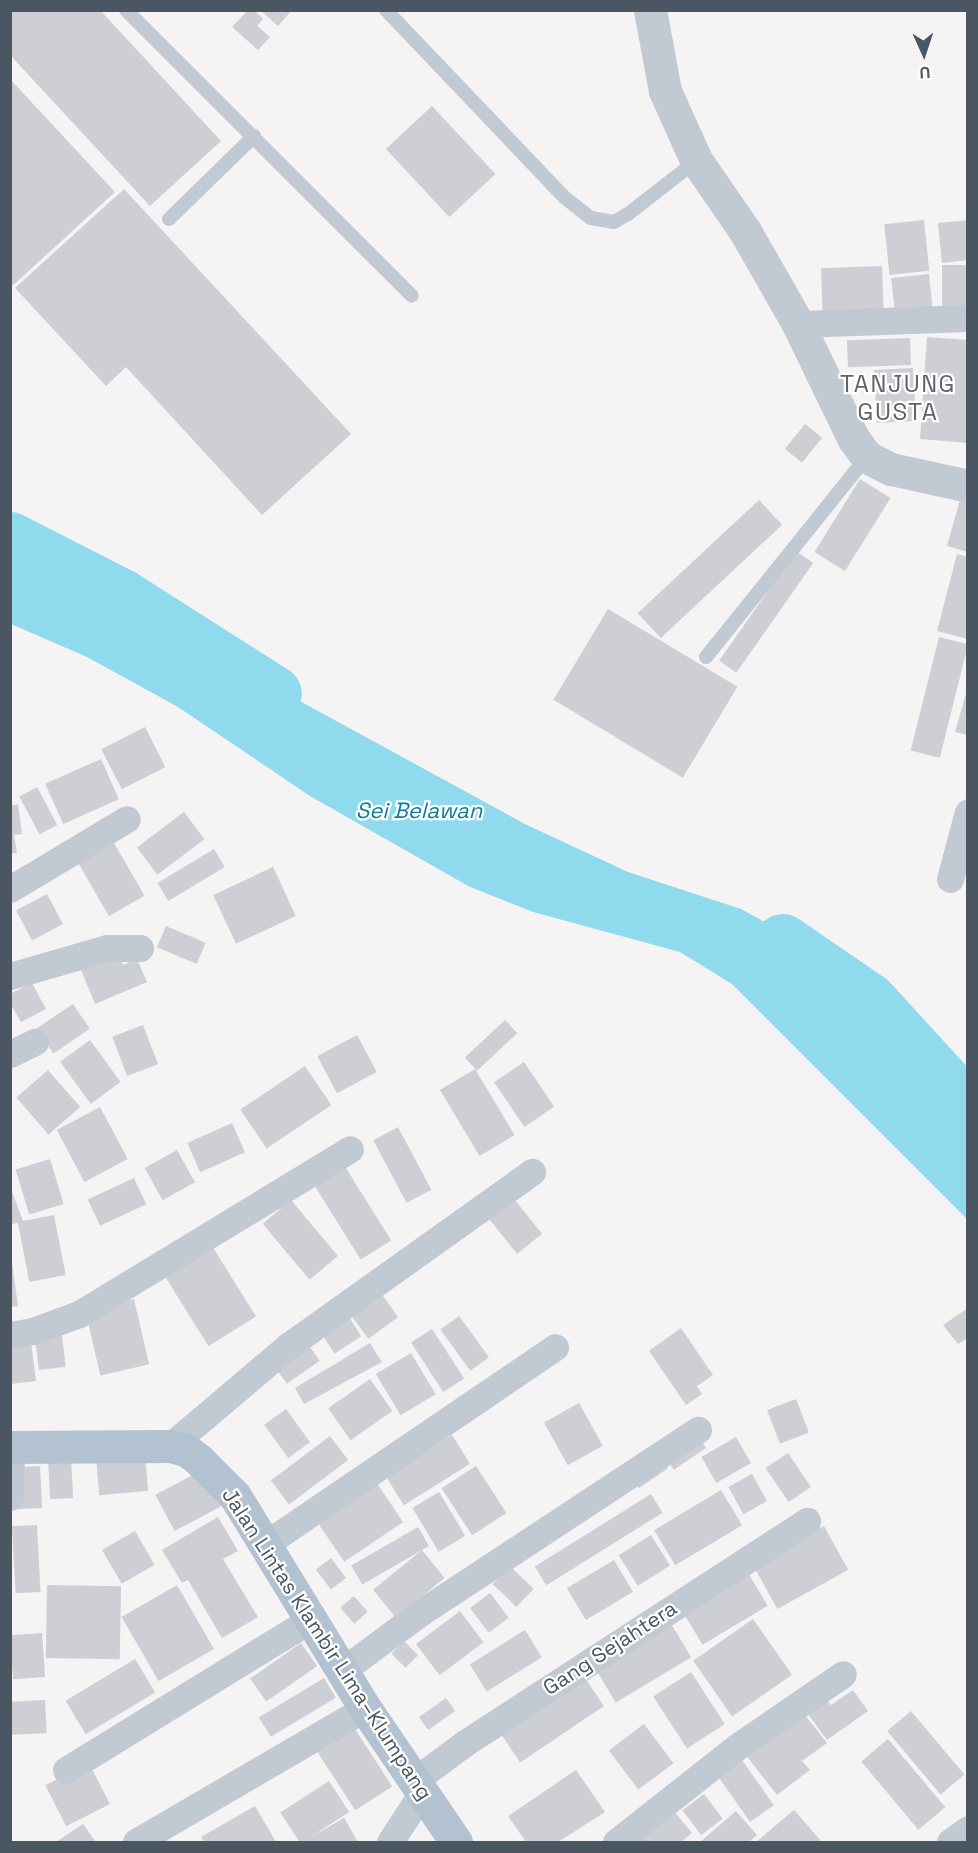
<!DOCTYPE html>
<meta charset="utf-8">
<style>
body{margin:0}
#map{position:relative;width:978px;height:1853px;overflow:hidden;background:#f5f3f3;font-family:"Space Grotesk",sans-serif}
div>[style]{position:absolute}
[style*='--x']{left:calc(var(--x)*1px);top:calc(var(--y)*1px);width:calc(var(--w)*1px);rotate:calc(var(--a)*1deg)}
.water>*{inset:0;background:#90daee}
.river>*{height:56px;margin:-28px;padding:0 28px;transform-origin:28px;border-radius:28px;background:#90daee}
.building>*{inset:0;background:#cdcfd5;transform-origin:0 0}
.service>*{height:14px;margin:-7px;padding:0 7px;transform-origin:7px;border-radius:7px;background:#c1cad2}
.minor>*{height:27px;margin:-13.5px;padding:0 13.5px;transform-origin:13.5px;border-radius:13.5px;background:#c1cad2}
.tertiary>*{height:33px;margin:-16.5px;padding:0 16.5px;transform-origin:16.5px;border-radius:16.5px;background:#c1cad2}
.primary>*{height:33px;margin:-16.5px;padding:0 16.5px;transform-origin:16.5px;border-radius:16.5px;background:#b3c2d1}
span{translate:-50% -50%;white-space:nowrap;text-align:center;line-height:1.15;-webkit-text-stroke:4.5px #fff;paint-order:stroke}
.street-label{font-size:21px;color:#4a5661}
.water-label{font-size:22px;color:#0c7c9b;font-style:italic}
.quarter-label{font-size:24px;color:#5f6368;letter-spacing:1.5px}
.frame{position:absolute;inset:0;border:12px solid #4a5661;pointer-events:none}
.north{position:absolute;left:894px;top:24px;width:60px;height:60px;-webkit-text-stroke:4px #fff;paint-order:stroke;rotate:177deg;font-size:16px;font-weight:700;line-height:24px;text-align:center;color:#4a5661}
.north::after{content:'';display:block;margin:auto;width:21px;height:27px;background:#4a5661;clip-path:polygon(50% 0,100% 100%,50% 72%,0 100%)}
</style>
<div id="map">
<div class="water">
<i style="clip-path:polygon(10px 543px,527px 825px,628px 872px,741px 909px,792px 937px,845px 983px,967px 1115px,967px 1219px,732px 984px,680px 952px,533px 912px,470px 887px,310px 796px,178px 707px,87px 657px,11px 624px)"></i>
</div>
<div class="river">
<i style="--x:10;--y:540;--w:126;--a:27"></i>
<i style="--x:122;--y:597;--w:180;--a:32.5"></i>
<i style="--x:783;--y:942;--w:104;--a:34.5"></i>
<i style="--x:869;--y:1001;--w:147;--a:47.5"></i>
</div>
<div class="building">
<i style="clip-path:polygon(10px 10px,100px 10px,221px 141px,150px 206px,10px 55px)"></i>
<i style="clip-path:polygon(248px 10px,254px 10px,263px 19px,257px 26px,270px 37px,258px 50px,232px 27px)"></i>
<i style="clip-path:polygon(260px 10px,292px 10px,278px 26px)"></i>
<i style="clip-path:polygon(10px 79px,115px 192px,10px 288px)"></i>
<i style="left:432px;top:106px;width:93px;height:63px;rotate:47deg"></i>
<i style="clip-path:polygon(124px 189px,351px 434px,262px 515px,126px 367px,106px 386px,15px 288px)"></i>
<i style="left:924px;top:220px;width:51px;height:40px;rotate:84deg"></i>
<i style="clip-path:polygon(968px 220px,968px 260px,942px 263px,938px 223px)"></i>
<i style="left:968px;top:265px;width:42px;height:26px;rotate:90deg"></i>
<i style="left:882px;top:266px;width:46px;height:61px;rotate:88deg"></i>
<i style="left:929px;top:274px;width:36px;height:38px;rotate:84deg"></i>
<i style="clip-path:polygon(927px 337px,968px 340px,968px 443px,920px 439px)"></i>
<i style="left:910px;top:338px;width:27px;height:63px;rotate:88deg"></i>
<i style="left:913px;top:368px;width:53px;height:39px;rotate:87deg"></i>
<i style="left:805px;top:424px;width:22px;height:32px;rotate:39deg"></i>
<i style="left:860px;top:479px;width:36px;height:86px;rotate:32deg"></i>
<i style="clip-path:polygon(963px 489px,968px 490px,968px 552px,947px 546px)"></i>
<i style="left:759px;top:500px;width:34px;height:166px;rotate:47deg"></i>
<i style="left:796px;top:551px;width:21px;height:134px;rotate:35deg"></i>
<i style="clip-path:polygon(957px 554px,968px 557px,968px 639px,937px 631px)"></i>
<i style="left:608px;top:609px;width:151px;height:106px;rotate:31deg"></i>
<i style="left:939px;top:637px;width:30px;height:117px;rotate:14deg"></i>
<i style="clip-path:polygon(967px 690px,968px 690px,968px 735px,955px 732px)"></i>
<i style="left:145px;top:727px;width:45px;height:49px;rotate:63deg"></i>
<i style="left:101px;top:759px;width:44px;height:61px;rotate:66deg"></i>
<i style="left:37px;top:787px;width:43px;height:20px;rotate:62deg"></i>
<i style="clip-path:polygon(18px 804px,22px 834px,14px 835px,17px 853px,10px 854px,10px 806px)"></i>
<i style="left:184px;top:812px;width:34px;height:59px;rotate:53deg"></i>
<i style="left:114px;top:843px;width:61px;height:41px;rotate:60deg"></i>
<i style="left:214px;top:849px;width:21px;height:66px;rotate:59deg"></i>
<i style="left:273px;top:867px;width:54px;height:66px;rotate:65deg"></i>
<i style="left:47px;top:894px;width:34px;height:35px;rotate:62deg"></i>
<i style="left:166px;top:926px;width:43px;height:23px;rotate:23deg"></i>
<i style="clip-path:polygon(116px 950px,123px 965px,137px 959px,147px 982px,95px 1004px,79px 965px)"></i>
<i style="clip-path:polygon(32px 983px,46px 1009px,21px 1022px,10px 1003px,10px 994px)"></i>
<i style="left:73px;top:1004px;width:30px;height:44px;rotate:56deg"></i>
<i style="left:505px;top:1020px;width:18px;height:55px;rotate:47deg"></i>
<i style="left:143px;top:1025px;width:42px;height:33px;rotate:69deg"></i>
<i style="left:357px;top:1035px;width:42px;height:45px;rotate:62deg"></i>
<i style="left:90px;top:1040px;width:52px;height:37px;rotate:54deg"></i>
<i style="left:524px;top:1062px;width:54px;height:36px;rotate:56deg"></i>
<i style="left:305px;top:1066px;width:47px;height:78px;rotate:56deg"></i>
<i style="left:475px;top:1069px;width:77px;height:41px;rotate:59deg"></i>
<i style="left:48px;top:1070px;width:49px;height:42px;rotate:49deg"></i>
<i style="left:100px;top:1107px;width:59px;height:49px;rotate:62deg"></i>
<i style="left:232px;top:1123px;width:32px;height:49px;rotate:66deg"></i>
<i style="left:398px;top:1127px;width:71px;height:28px;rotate:62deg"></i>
<i style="left:177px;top:1150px;width:37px;height:37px;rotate:61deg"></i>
<i style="left:50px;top:1159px;width:47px;height:36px;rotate:73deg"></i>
<i style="left:344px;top:1165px;width:89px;height:36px;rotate:58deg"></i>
<i style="left:134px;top:1178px;width:29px;height:51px;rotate:65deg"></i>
<i style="clip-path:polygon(11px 1189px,23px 1221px,10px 1225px,10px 1190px)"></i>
<i style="left:510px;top:1194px;width:51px;height:32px;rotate:51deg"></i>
<i style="left:291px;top:1200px;width:73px;height:37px;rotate:50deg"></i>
<i style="left:54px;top:1215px;width:61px;height:37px;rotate:79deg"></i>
<i style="left:212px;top:1246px;width:83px;height:56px;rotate:58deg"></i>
<i style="clip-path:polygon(10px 1248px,18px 1306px,10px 1307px)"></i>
<i style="left:377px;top:1288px;width:36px;height:37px;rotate:54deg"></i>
<i style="left:134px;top:1299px;width:67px;height:50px;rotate:77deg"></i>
<i style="clip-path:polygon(968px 1308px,968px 1338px,958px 1344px,943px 1325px)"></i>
<i style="left:345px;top:1311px;width:30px;height:32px;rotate:57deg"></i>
<i style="left:459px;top:1316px;width:51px;height:23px;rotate:54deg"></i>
<i style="left:61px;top:1328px;width:39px;height:27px;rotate:83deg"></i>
<i style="clip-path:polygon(681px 1328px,713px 1375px,697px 1386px,702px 1394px,686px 1405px,649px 1351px)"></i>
<i style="left:432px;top:1329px;width:59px;height:25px;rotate:57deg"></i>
<i style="clip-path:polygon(30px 1333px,36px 1381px,10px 1384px,10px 1336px)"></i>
<i style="left:303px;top:1337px;width:29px;height:40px;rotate:55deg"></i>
<i style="clip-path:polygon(370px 1343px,382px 1362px,304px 1404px,295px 1388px)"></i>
<i style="left:411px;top:1353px;width:48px;height:41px;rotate:59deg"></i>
<i style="left:370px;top:1379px;width:39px;height:51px;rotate:55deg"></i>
<i style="left:796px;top:1399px;width:36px;height:31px;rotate:69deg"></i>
<i style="left:579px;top:1403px;width:49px;height:40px;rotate:61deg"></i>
<i style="left:286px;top:1409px;width:41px;height:27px;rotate:54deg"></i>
<i style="left:696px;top:1433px;width:18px;height:39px;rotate:56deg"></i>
<i style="left:452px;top:1435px;width:34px;height:78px;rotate:58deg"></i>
<i style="left:330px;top:1436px;width:30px;height:74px;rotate:53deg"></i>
<i style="left:736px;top:1437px;width:30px;height:40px;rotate:60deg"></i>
<i style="left:788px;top:1453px;width:41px;height:27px;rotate:56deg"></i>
<i style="left:145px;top:1455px;width:36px;height:49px;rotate:85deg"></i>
<i style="left:71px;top:1457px;width:41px;height:23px;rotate:87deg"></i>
<i style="left:660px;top:1457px;width:14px;height:35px;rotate:56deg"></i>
<i style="left:40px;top:1466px;width:42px;height:26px;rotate:87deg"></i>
<i style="left:476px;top:1466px;width:56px;height:41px;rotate:57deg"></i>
<i style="left:204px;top:1469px;width:41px;height:55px;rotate:62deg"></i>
<i style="left:752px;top:1474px;width:31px;height:27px;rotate:61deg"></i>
<i style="left:374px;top:1479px;width:52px;height:71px;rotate:56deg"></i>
<i style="left:721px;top:1490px;width:41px;height:78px;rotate:59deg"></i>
<i style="left:439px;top:1492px;width:51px;height:31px;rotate:59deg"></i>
<i style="left:651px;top:1494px;width:22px;height:137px;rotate:58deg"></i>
<i style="clip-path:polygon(218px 1517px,238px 1551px,223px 1559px,258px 1617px,222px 1638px,188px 1580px,182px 1583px,162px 1550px)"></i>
<i style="left:37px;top:1525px;width:67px;height:25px;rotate:87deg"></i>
<i style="left:824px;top:1526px;width:50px;height:81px;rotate:61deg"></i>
<i style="left:418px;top:1527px;width:22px;height:77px;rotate:60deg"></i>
<i style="left:135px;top:1531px;width:39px;height:38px;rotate:60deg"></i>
<i style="left:651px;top:1535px;width:36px;height:38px;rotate:58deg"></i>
<i style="left:422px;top:1550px;width:36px;height:63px;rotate:51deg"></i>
<i style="left:331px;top:1558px;width:25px;height:19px;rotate:53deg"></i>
<i style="left:614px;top:1560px;width:37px;height:55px;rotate:59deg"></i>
<i style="left:510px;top:1566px;width:33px;height:25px;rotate:44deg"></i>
<i style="left:745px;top:1568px;width:44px;height:76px;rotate:59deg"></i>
<i style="left:47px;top:1585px;width:74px;height:73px;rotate:1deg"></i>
<i style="left:177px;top:1585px;width:74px;height:64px;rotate:60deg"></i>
<i style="left:490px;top:1593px;width:31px;height:25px;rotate:53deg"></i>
<i style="left:354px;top:1596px;width:21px;height:18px;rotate:49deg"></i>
<i style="left:460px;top:1611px;width:39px;height:55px;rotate:53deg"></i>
<i style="left:667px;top:1617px;width:47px;height:88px;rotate:59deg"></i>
<i style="left:753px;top:1619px;width:68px;height:73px;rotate:55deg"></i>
<i style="left:525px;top:1630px;width:32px;height:65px;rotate:58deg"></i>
<i style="left:42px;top:1633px;width:44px;height:32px;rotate:86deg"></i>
<i style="left:404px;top:1641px;width:20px;height:18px;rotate:45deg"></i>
<i style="left:301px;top:1643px;width:28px;height:62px;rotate:55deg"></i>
<i style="left:135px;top:1659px;width:39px;height:81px;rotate:59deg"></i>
<i style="left:581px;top:1672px;width:41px;height:101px;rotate:56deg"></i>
<i style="left:691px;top:1672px;width:62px;height:45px;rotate:57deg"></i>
<i style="left:324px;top:1678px;width:23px;height:76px;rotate:59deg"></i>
<i style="clip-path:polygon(853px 1690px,868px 1711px,827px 1740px,802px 1706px,821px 1692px,831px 1705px)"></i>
<i style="left:446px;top:1698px;width:16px;height:33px;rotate:55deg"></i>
<i style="left:45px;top:1700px;width:33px;height:35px;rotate:87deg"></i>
<i style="clip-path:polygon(798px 1706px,827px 1743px,802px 1761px,810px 1770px,777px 1795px,741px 1749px)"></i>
<i style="left:911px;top:1711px;width:83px;height:31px;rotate:50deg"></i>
<i style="left:644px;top:1724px;width:49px;height:44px;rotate:53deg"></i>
<i style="left:353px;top:1726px;width:72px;height:44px;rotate:57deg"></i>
<i style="left:888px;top:1739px;width:89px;height:35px;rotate:50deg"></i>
<i style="left:740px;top:1757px;width:59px;height:29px;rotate:55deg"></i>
<i style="left:89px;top:1763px;width:46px;height:49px;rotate:63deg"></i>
<i style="clip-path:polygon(576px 1770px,605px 1812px,558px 1842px,526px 1842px,508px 1816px)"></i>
<i style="left:329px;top:1781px;width:37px;height:58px;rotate:57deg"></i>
<i style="left:704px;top:1794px;width:31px;height:27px;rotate:53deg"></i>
<i style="clip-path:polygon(669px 1805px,692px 1833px,681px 1842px,622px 1842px)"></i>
<i style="clip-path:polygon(255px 1806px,276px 1842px,204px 1842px,201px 1837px)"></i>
<i style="clip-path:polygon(794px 1810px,822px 1842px,756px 1842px)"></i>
<i style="clip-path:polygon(736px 1811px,757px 1835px,749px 1842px,700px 1842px)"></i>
<i style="clip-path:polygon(344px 1818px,358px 1842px,302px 1842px)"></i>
<i style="clip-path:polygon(83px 1824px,96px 1842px,56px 1842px)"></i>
</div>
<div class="service">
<i style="--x:126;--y:10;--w:404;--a:45"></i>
<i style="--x:386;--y:10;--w:258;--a:46.4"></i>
<i style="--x:564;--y:197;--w:34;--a:38"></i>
<i style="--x:591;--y:218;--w:23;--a:10"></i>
<i style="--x:614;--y:222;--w:16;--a:-30"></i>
<i style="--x:628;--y:214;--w:86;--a:-37.9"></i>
<i style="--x:169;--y:219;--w:119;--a:-44.3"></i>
<i style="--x:706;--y:657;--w:257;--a:-51.2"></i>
</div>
<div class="minor">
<i style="--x:798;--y:324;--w:170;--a:-2"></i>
<i style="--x:950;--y:879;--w:69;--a:-75"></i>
<i style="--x:10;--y:889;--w:136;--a:-30.9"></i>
<i style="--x:10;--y:976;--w:101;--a:-16.1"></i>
<i style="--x:107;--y:948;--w:33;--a:0"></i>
<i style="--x:10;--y:1054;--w:28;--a:-26"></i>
<i style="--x:10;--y:1335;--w:23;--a:-10"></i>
<i style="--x:33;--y:1331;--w:49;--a:-20.3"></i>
<i style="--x:79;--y:1314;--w:317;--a:-31.3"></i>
<i style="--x:170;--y:1446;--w:155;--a:-40.3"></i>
<i style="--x:288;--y:1346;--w:300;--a:-35.5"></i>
<i style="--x:10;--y:1497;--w:50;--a:-88.9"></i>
<i style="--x:264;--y:1545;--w:352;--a:-34.2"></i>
<i style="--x:343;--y:1670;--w:96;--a:-36.5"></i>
<i style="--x:420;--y:1613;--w:333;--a:-33.4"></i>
<i style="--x:66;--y:1770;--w:286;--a:-31.6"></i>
<i style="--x:415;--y:1780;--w:62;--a:-36.5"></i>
<i style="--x:465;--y:1743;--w:408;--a:-33"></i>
<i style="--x:136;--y:1842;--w:265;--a:-30.3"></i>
<i style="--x:390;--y:1842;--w:61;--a:-57.1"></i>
<i style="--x:616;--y:1842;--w:155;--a:-38.2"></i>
<i style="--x:738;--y:1746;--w:127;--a:-34.4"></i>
<i style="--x:950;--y:1842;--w:22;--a:-36"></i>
</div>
<div class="tertiary">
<i style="--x:650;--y:10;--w:82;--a:79.5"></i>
<i style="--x:665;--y:91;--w:76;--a:65.8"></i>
<i style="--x:696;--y:160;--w:86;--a:55.4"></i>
<i style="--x:745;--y:231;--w:107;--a:60.3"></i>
<i style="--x:798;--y:324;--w:127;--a:64.2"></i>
<i style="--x:853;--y:438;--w:24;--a:54"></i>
<i style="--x:867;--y:457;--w:27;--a:27"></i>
<i style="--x:891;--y:469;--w:79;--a:12.4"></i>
</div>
<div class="primary">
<i style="--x:10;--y:1447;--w:160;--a:-0.4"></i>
<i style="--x:170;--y:1446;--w:16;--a:14"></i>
<i style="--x:186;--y:1450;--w:15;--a:37"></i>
<i style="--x:198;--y:1459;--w:52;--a:45"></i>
<i style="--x:235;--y:1496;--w:249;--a:58.5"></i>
<i style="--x:365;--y:1708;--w:162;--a:55.8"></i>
</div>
<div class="street-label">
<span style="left:327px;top:1644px;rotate:57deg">Jalan Lintas Klambir Lima–Klumpang</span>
<span style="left:610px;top:1648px;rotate:-33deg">Gang Sejahtera</span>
</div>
<div class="water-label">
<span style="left:419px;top:811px">Sei Belawan</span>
</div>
<div class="quarter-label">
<span style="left:898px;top:398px">TANJUNG<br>GUSTA</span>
</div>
<div class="frame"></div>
<div class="north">U</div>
</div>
